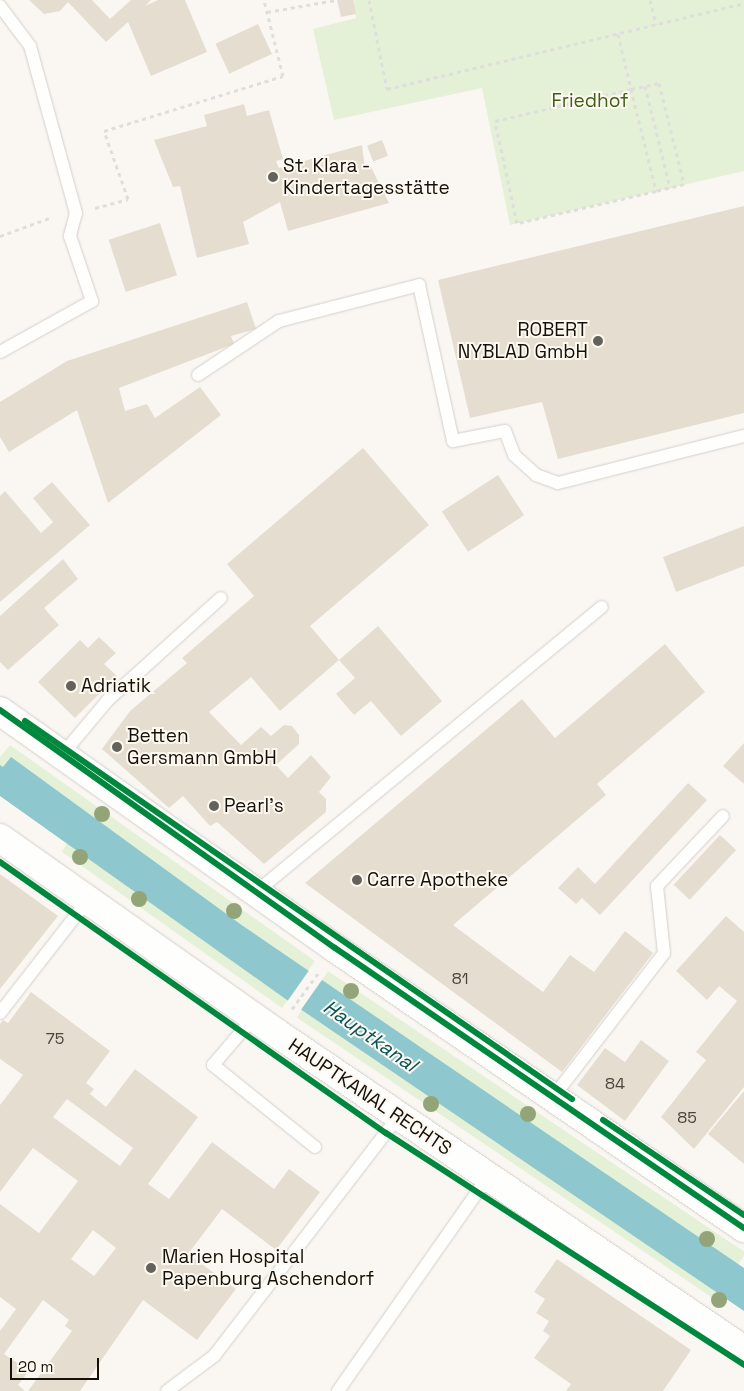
<!DOCTYPE html>
<meta charset="utf-8">
<style>
body{margin:0}
#map{position:relative;width:744px;height:1391px;overflow:hidden;background:#faf7f3;font-family:"Space Grotesk",sans-serif}
div>[style]{position:absolute}
[style*='--x']{left:calc(var(--x)*1px);top:calc(var(--y)*1px);width:calc(var(--w)*1px);rotate:calc(var(--a)*1deg)}
.green>*{inset:0;background:#e4f1d6;transform-origin:0 0}
.water>*{inset:0;background:#8fc7cf}
.pier>*{inset:0;background:#faf7f3;transform-origin:0 0}
.building>*{inset:0;background:#e6ddd1;transform-origin:0 0}
.path>*{height:3px;margin-top:-1.5px;transform-origin:0;background:repeating-linear-gradient(90deg,#dededc 0 4px,transparent 0 8px)}
.roads{filter:drop-shadow(0 0 1px #d3cfc9) drop-shadow(0 0 1px #d3cfc9)}
.service>*{height:12px;margin:-6px;padding:0 6px;transform-origin:6px;border-radius:6px;background:#fefefd}
.tertiary>*{height:28px;margin:-14px;padding:0 14px;transform-origin:14px;border-radius:14px;background:#fefefd}
.cycleway>*{height:6px;margin:-3px;padding:0 3px;transform-origin:3px;border-radius:3px;background:#00873e}
.trees>*{width:16px;height:16px;margin:-8px;border-radius:50%;background:#92a478}
.dots>*{width:14px;height:14px;translate:-50% -50%;box-sizing:border-box;border:2px solid #fdf8f0;border-radius:50%}
span{translate:-50% -50%;white-space:nowrap;text-align:center;line-height:1.15;-webkit-text-stroke:4px #fdf8f0;paint-order:stroke}
.number-label{font-size:16px;color:#49443c}
.number-label span{-webkit-text-stroke-width:0}
.park-label{font-size:19px;color:#3d6114}
.poi-label{font-size:19px;color:#15110a}
.left{translate:0 -50%;text-align:left}
.right{translate:-100% -50%;text-align:right}
.street-label{font-size:19px;color:#15110a}
.water-label{font-size:20px;color:#08525c;font-style:italic}
.scale{position:absolute;left:10px;top:1358px;width:89px;height:22px;box-sizing:border-box;border:2px solid #15110a;border-top:0;padding-left:6px;font-size:15px;line-height:18px;white-space:nowrap;color:#15110a;-webkit-text-stroke:4px #fdf8f0;paint-order:stroke}
</style>
<div id="map">
<div class="green">
<i style="clip-path:polygon(353px 0,744px 0,744px 171px,510px 225px,482px 88px,334px 120px,313px 29px,356px 18px)"></i>
<i style="clip-path:polygon(10px 745px,315px 961px,282px 1008px,62px 852px,67px 843px,0 796px,0 757px)"></i>
<i style="left:328px;top:971px;width:504px;height:56px;rotate:34deg"></i>
</div>
<div class="water">
<i style="clip-path:polygon(11px 757px,243px 926px,744px 1268px,744px 1311px,287px 1000px,0 796px,0 765px,3px 767px)"></i>
</div>
<div class="pier">
<i style="left:310px;top:969px;width:16px;height:41px;rotate:35deg"></i>
</div>
<div class="building">
<i style="clip-path:polygon(29px 0,92px 0,110px 19px,131px 0,151px 0,145px 6px,158px 0,185px 0,207px 52px,151px 76px,128px 22px,106px 42px,68px 2px,60px 11px,44px 14px)"></i>
<i style="clip-path:polygon(337px 0,353px 0,356px 14px,341px 17px)"></i>
<i style="left:258px;top:24px;width:33px;height:47px;rotate:65deg"></i>
<i style="clip-path:polygon(244px 104px,247px 116px,269px 110px,283px 159px,276px 161px,279px 168px,362px 145px,365px 169px,371px 167px,389px 203px,288px 231px,280px 202px,243px 222px,249px 244px,197px 258px,180px 186px,173px 187px,154px 140px,207px 126px,204px 115px)"></i>
<i style="left:382px;top:140px;width:17px;height:16px;rotate:69deg"></i>
<i style="clip-path:polygon(744px 206px,744px 413px,558px 459px,542px 402px,470px 418px,438px 280px)"></i>
<i style="left:160px;top:223px;width:55px;height:54px;rotate:72deg"></i>
<i style="clip-path:polygon(247px 302px,256px 329px,231px 336px,234px 344px,119px 388px,125px 411px,147px 404px,155px 418px,200px 387px,221px 415px,108px 503px,77px 410px,9px 452px,0 437px,0 402px,67px 361px)"></i>
<i style="clip-path:polygon(363px 448px,429px 525px,310px 626px,339px 660px,378px 626px,442px 701px,401px 736px,371px 701px,354px 715px,336px 694px,355px 678px,339px 660px,280px 711px,251px 677px,209px 712px,241px 745px,261px 727px,271px 736px,284px 725px,292px 726px,299px 735px,299px 744px,276px 765px,288px 778px,311px 755px,331px 777px,319px 792px,326px 799px,326px 812px,264px 864px,217px 822px,210px 826px,183px 796px,169px 808px,102px 749px,130px 711px,187px 663px,182px 658px,254px 596px,227px 564px)"></i>
<i style="left:498px;top:475px;width:48px;height:67px;rotate:57deg"></i>
<i style="clip-path:polygon(52px 482px,90px 525px,0 602px,0 496px,5px 491px,41px 533px,53px 522px,33px 498px)"></i>
<i style="clip-path:polygon(744px 526px,744px 566px,676px 592px,663px 557px)"></i>
<i style="clip-path:polygon(63px 559px,78px 579px,44px 608px,59px 625px,8px 670px,0 662px,0 616px)"></i>
<i style="clip-path:polygon(99px 637px,116px 653px,104px 664px,117px 676px,75px 718px,38px 682px,80px 640px,88px 648px)"></i>
<i style="clip-path:polygon(665px 644px,705px 692px,597px 784px,606px 795px,453px 925px,543px 992px,570px 955px,594px 972px,625px 931px,653px 953px,562px 1072px,305px 883px,522px 699px,555px 738px)"></i>
<i style="clip-path:polygon(744px 743px,744px 784px,723px 766px)"></i>
<i style="clip-path:polygon(688px 783px,707px 800px,600px 915px,582px 898px,576px 904px,558px 888px,578px 867px,595px 884px)"></i>
<i style="left:720px;top:835px;width:22px;height:68px;rotate:43deg"></i>
<i style="clip-path:polygon(0 874px,58px 916px,0 989px)"></i>
<i style="clip-path:polygon(726px 916px,744px 932px,744px 1087px,694px 1149px,661px 1117px,706px 1060px,696px 1052px,737px 1001px,719px 986px,707px 1000px,676px 971px)"></i>
<i style="clip-path:polygon(evenodd,31px 992px,110px 1051px,86px 1083px,94px 1089px,90px 1094px,106px 1107px,135px 1069px,198px 1117px,148px 1184px,169px 1199px,212px 1142px,274px 1189px,289px 1169px,320px 1192px,276px 1250px,222px 1209px,188px 1254px,236px 1289px,197px 1340px,143px 1300px,80px 1391px,28px 1391px,72px 1331px,65px 1326px,69px 1320px,43px 1300px,4px 1354px,29px 1371px,18px 1385px,25px 1391px,0 1391px,0 1331px,16px 1309px,0 1297px,0 1204px,39px 1233px,78px 1181px,33px 1148px,0 1192px,0 1105px,23px 1075px,0 1059px,0 1024px,3px 1020px,8px 1023px,31px 992px,67px 1099px,133px 1148px,120px 1166px,53px 1117px,67px 1099px,31px 992px,93px 1230px,116px 1248px,94px 1276px,71px 1259px,93px 1230px)"></i>
<i style="clip-path:polygon(641px 1040px,669px 1061px,625px 1121px,577px 1085px,605px 1048px,625px 1062px)"></i>
<i style="clip-path:polygon(744px 1091px,744px 1164px,708px 1134px)"></i>
<i style="clip-path:polygon(557px 1259px,691px 1350px,663px 1391px,566px 1391px,571px 1384px,534px 1358px,550px 1336px,543px 1331px,549px 1321px,536px 1313px,545px 1299px,534px 1292px)"></i>
</div>
<div class="path">
<i style="--x:369;--y:0;--w:91;--a:78.6"></i>
<i style="--x:387;--y:89;--w:367;--a:-13.5"></i>
<i style="--x:650;--y:0;--w:25;--a:76"></i>
<i style="--x:267;--y:12;--w:70;--a:-9.9"></i>
<i style="--x:618;--y:34;--w:57;--a:76.7"></i>
<i style="--x:631;--y:89;--w:29;--a:-12"></i>
<i style="--x:659;--y:83;--w:104;--a:76.1"></i>
<i style="--x:684;--y:184;--w:29;--a:166"></i>
<i style="--x:645;--y:86;--w:105;--a:76.2"></i>
<i style="--x:631;--y:89;--w:105;--a:76.2"></i>
<i style="--x:656;--y:191;--w:143;--a:167"></i>
<i style="--x:517;--y:223;--w:104;--a:-102.2"></i>
<i style="--x:495;--y:121;--w:140;--a:-13.2"></i>
<i style="--x:95;--y:208;--w:34;--a:-15"></i>
<i style="--x:128;--y:199;--w:72;--a:-109.4"></i>
<i style="--x:104;--y:131;--w:187;--a:-17.1"></i>
<i style="--x:283;--y:76;--w:78;--a:-104"></i>
<i style="--x:0;--y:236;--w:55;--a:-20.1"></i>
<i style="--x:292;--y:1009;--w:46;--a:-53.9"></i>
</div>
<div class="roads">
<div class="service">
<i style="--x:0;--y:6;--w:50;--a:53.1"></i>
<i style="--x:30;--y:46;--w:173;--a:74.6"></i>
<i style="--x:76;--y:213;--w:24;--a:105"></i>
<i style="--x:70;--y:236;--w:69;--a:71.3"></i>
<i style="--x:92;--y:301;--w:105;--a:151"></i>
<i style="--x:198;--y:375;--w:97;--a:-33.7"></i>
<i style="--x:279;--y:321;--w:145;--a:-14.4"></i>
<i style="--x:419;--y:285;--w:160;--a:77.7"></i>
<i style="--x:453;--y:441;--w:53;--a:-10.9"></i>
<i style="--x:505;--y:431;--w:26;--a:69"></i>
<i style="--x:514;--y:455;--w:30;--a:42"></i>
<i style="--x:536;--y:475;--w:23;--a:20"></i>
<i style="--x:558;--y:483;--w:192;--a:-14.2"></i>
<i style="--x:61;--y:756;--w:73;--a:-50"></i>
<i style="--x:108;--y:700;--w:152;--a:-42.1"></i>
<i style="--x:256;--y:892;--w:448;--a:-39.5"></i>
<i style="--x:0;--y:1013;--w:143;--a:-52.1"></i>
<i style="--x:254;--y:1017;--w:63;--a:130.5"></i>
<i style="--x:213;--y:1065;--w:131;--a:38.8"></i>
<i style="--x:554;--y:1096;--w:180;--a:-52.4"></i>
<i style="--x:664;--y:953;--w:67;--a:-96"></i>
<i style="--x:657;--y:886;--w:96;--a:-46.7"></i>
<i style="--x:167;--y:1391;--w:59;--a:-36.7"></i>
<i style="--x:214;--y:1356;--w:303;--a:-52.4"></i>
<i style="--x:338;--y:1391;--w:261;--a:-55"></i>
</div>
<div class="tertiary">
<i style="--x:0;--y:711;--w:410;--a:35.3"></i>
<i style="--x:335;--y:948;--w:496;--a:34.4"></i>
<i style="--x:0;--y:838;--w:340;--a:35.2"></i>
<i style="--x:278;--y:1034;--w:563;--a:34.14"></i>
</div>
</div>
<div class="cycleway">
<i style="--x:0;--y:710;--w:411;--a:35.4"></i>
<i style="--x:335;--y:948;--w:496;--a:34.4"></i>
<i style="--x:25;--y:721;--w:665;--a:34.65"></i>
<i style="--x:0;--y:862;--w:472;--a:35.1"></i>
<i style="--x:386;--y:1133;--w:427;--a:32.9"></i>
<i style="--x:603;--y:1120;--w:170;--a:34"></i>
</div>
<div class="trees">
<i style="left:102px;top:814px"></i>
<i style="left:80px;top:857px"></i>
<i style="left:139px;top:899px"></i>
<i style="left:234px;top:911px"></i>
<i style="left:351px;top:991px"></i>
<i style="left:431px;top:1104px"></i>
<i style="left:528px;top:1114px"></i>
<i style="left:707px;top:1239px"></i>
<i style="left:719px;top:1300px"></i>
</div>
<div class="dots">
<i style="left:273px;top:177px;background:#65625c"></i>
<i style="left:598px;top:341px;background:#65625c"></i>
<i style="left:71px;top:686px;background:#65625c"></i>
<i style="left:117px;top:747px;background:#65625c"></i>
<i style="left:214px;top:806px;background:#65625c"></i>
<i style="left:357px;top:880px;background:#65625c"></i>
<i style="left:151px;top:1268px;background:#65625c"></i>
</div>
<div class="number-label">
<span style="left:460px;top:979px">81</span>
<span style="left:55px;top:1039px">75</span>
<span style="left:615px;top:1084px">84</span>
<span style="left:687px;top:1118px">85</span>
</div>
<div class="park-label">
<span style="left:590px;top:101px">Friedhof</span>
</div>
<div class="poi-label">
<span class="left" style="left:283px;top:177px">St. Klara -<br>Kindertagesstätte</span>
<span class="right" style="left:588px;top:341px">ROBERT<br>NYBLAD GmbH</span>
<span class="left" style="left:81px;top:686px">Adriatik</span>
<span class="left" style="left:127px;top:747px">Betten<br>Gersmann GmbH</span>
<span class="left" style="left:224px;top:806px">Pearl's</span>
<span class="left" style="left:367px;top:880px">Carre Apotheke</span>
<span class="left" style="left:162px;top:1268px">Marien Hospital<br>Papenburg Aschendorf</span>
</div>
<div class="street-label">
<span style="left:370px;top:1097px;rotate:34deg">HAUPTKANAL RECHTS</span>
</div>
<div class="water-label">
<span style="left:370px;top:1036px;rotate:35deg">Hauptkanal</span>
</div>
<div class="scale">20 m</div>
</div>
